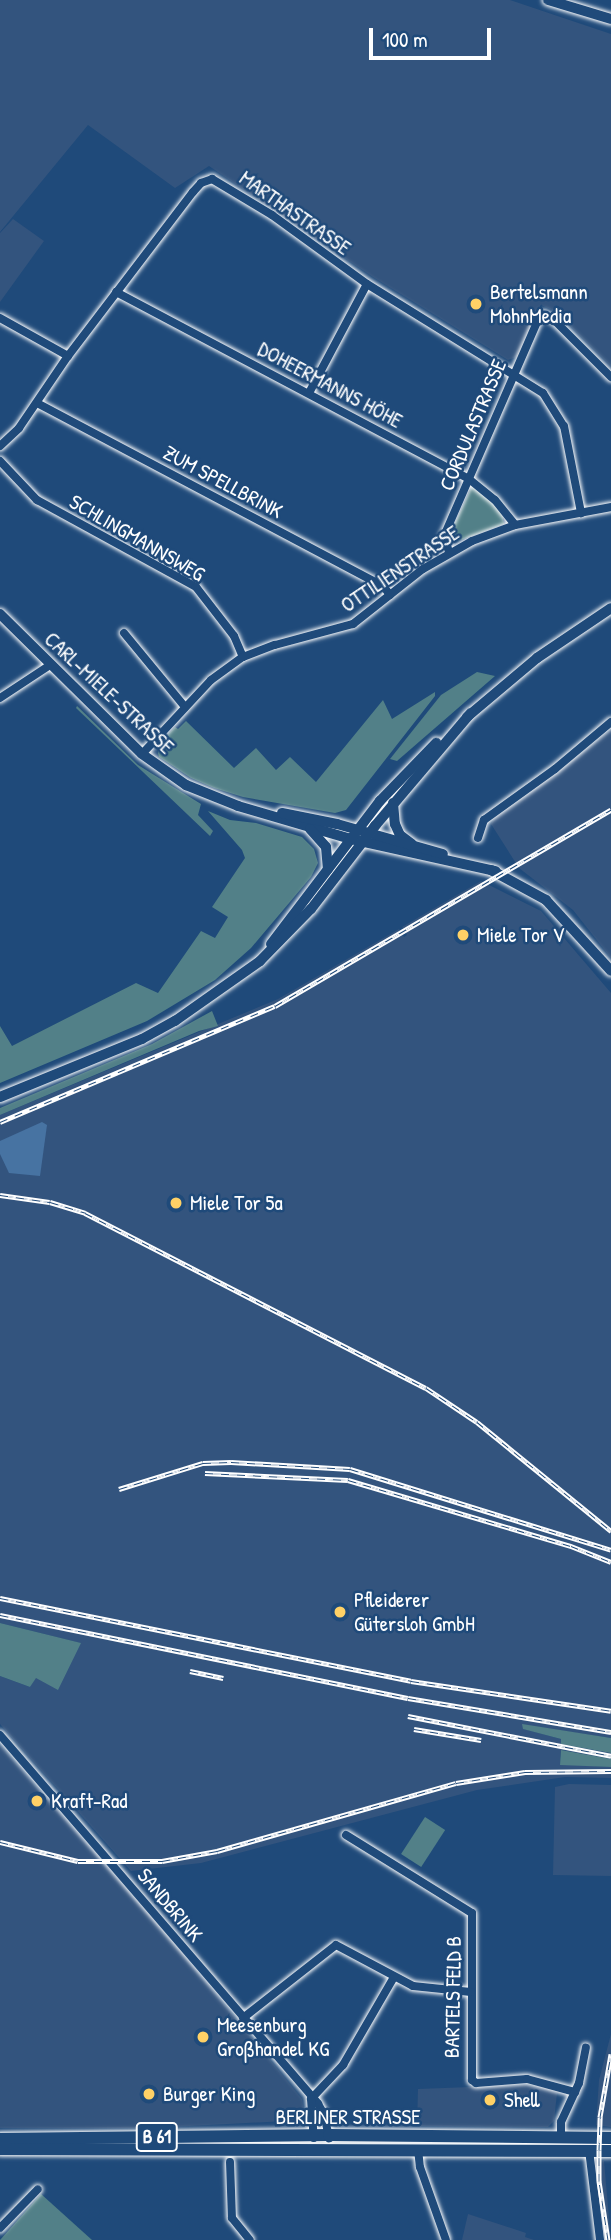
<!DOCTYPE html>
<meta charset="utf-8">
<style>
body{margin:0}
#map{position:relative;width:611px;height:2240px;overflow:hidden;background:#1f4a7a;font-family:"Patrick Hand",sans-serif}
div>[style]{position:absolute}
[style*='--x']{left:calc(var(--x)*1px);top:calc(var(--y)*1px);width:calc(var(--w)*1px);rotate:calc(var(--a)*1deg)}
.built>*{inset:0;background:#33547e}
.green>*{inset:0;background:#528088;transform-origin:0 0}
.water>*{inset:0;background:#4773a2}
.roads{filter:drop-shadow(0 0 2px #fff) drop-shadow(0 0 2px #fff)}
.street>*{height:8px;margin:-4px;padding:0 4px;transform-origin:4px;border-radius:4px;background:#1f4a7a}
.secondary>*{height:10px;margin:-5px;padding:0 5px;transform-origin:5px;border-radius:5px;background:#1f4a7a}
.primary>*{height:12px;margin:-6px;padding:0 6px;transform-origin:6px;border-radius:6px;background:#1f4a7a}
.rail>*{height:5px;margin-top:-2.5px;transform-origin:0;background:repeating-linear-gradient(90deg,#1f4a7a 0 8px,#fff 0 16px);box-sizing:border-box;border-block:2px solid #fff}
.dots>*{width:19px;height:19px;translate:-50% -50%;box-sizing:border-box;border:4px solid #1f4a7a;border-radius:50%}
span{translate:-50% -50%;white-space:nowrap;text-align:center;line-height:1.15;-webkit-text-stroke:5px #1f4a7a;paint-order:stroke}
.shield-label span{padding:2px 5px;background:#1f4a7a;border:2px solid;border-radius:5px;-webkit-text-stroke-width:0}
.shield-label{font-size:19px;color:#fff;font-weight:700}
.street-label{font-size:21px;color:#fff}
.poi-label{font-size:21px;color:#fff}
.left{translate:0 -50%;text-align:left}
.scale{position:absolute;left:369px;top:28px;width:122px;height:32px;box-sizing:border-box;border:4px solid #fff;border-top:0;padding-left:9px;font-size:21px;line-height:24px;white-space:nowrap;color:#fff;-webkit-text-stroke:5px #1f4a7a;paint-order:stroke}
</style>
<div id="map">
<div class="built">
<i style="clip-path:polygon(0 0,510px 0,611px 34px,611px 366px,555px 311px,541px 305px,519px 356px,508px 360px,373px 277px,209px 166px,175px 188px,88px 125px,0 232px)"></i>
<i style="clip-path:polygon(13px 219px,44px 241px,0 302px,0 233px)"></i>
<i style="clip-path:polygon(611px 730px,611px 958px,573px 910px,519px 868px,491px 824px,495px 817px)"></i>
<i style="clip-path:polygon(481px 881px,541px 911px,611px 993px,611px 1738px,523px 1725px,524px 1729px,561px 1739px,562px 1744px,611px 1753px,611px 1759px,561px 1750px,560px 1764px,611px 1767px,611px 1778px,565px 1777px,477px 1790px,201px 1863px,131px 1871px,0 1724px,0 1676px,30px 1687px,36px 1677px,80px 1643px,0 1623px,0 1115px,278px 999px,399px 929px,404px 937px,407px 935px,402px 927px)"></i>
<i style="clip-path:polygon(0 1745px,174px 1943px,302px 2099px,305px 2120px,151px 2128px,0 2128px)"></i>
<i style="clip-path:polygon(569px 1784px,611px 1785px,611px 1876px,553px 1875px,555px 1787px)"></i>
<i style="clip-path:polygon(611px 2034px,611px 2127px,596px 2125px,599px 2080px)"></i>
<i style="clip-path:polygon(526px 2085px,545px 2087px,557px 2093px,554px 2121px,548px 2127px,417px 2126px,418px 2089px)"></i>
<i style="clip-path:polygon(594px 2160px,604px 2161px,611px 2240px,603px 2240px)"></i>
<i style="clip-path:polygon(468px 2214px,526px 2233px,525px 2237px,534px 2240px,462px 2240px)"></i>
</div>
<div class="green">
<i style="clip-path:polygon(472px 486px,492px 502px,502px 513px,504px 524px,453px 543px,448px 538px)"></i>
<i style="clip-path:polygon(477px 672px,495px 676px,397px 761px,390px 759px,441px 695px)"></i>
<i style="clip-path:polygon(435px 692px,435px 696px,346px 810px,335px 813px,243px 797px,214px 788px,191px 778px,159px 757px,158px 753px,159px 743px,175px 727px,178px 729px,186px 721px,234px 768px,256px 748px,276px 770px,290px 757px,316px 782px,383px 700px,392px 719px)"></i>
<i style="clip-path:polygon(77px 706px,138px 765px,201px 804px,198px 815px,213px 831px,210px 836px,76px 708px)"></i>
<i style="clip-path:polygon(208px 811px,230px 820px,256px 823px,302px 837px,314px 849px,318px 863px,311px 877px,251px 948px,215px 980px,147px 1021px,0 1083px,0 1026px,12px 1046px,136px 983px,158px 993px,201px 931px,215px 938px,228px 917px,212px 907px,245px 858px,242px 850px)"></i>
<i style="clip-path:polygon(212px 1011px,218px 1026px,199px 1031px,0 1115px,0 1108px,152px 1044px)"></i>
<i style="clip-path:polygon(0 1623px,81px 1643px,58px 1690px,36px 1678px,30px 1687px,0 1676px)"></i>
<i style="clip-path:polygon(522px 1724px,611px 1738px,611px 1753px,561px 1744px,561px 1739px,523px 1729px)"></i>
<i style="clip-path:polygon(561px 1750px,611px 1759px,611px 1767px,560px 1765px)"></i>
<i style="left:425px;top:1817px;width:24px;height:44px;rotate:33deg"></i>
<i style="clip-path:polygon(41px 2194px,92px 2240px,0 2240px)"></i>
</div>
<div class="water">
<i style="clip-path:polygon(42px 1122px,47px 1125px,40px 1176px,9px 1173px,0 1154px,0 1141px)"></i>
</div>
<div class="roads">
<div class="street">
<i style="--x:116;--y:292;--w:399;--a:27.9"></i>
<i style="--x:469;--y:479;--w:33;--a:39"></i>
<i style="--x:495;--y:500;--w:32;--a:51"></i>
<i style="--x:0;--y:318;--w:78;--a:29.2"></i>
<i style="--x:309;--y:393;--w:123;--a:-62"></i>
<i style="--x:37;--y:403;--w:393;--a:27.9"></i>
<i style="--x:384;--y:587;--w:10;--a:53"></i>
<i style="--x:0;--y:446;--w:26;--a:-43"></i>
<i style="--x:19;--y:428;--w:87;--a:-55.8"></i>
<i style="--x:68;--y:356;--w:206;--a:-52.7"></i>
<i style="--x:193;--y:192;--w:12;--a:-48"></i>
<i style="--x:201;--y:183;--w:12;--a:-20"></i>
<i style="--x:212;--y:179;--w:70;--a:31"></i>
<i style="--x:272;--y:215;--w:117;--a:36"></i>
<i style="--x:367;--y:284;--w:207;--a:31.8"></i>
<i style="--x:543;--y:393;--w:39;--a:58"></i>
<i style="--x:564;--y:426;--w:89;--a:78.9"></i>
<i style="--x:0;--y:461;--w:54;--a:46.5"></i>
<i style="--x:37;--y:500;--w:181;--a:28.7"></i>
<i style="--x:196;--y:587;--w:62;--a:52.2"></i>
<i style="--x:234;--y:636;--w:23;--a:67"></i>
<i style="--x:449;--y:552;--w:17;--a:-107"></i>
<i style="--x:444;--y:536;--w:236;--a:-66.5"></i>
<i style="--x:538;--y:320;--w:8;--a:-40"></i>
<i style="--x:544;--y:315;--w:11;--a:27"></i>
<i style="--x:554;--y:320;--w:81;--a:45"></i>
<i style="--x:124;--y:633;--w:96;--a:50.5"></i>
<i style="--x:0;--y:698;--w:60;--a:-33.4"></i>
<i style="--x:142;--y:754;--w:101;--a:-47"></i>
<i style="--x:211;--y:680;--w:39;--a:-36"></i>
<i style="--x:243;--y:657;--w:34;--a:-21"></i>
<i style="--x:275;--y:645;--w:81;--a:-15.1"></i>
<i style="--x:353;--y:624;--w:89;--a:-38.2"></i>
<i style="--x:423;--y:569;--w:56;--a:-29.7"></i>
<i style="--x:472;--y:541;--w:46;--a:-20.4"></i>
<i style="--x:515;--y:525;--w:98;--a:-10.6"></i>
<i style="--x:478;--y:838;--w:19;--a:-72"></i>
<i style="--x:484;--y:820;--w:87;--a:-35.7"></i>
<i style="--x:555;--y:769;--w:73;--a:-40"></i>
<i style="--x:0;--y:1735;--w:487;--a:49.2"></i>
<i style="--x:318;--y:2104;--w:12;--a:59"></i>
<i style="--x:324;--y:2114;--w:25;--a:78"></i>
<i style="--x:346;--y:1835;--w:148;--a:31.8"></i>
<i style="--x:472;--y:1913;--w:167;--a:90"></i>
<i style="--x:472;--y:2080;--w:5;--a:37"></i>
<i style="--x:476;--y:2083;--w:51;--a:-4.5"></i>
<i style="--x:527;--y:2079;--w:50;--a:15.2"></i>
<i style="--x:243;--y:2018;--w:118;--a:-38.1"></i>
<i style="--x:336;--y:1945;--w:87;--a:28"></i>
<i style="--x:413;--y:1986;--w:58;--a:5.9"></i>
<i style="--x:311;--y:2099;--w:47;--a:-46.7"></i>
<i style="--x:343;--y:2065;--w:102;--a:-59.9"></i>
<i style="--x:311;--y:2099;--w:39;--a:86"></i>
<i style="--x:561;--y:2138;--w:16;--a:-90"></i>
<i style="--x:561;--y:2122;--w:43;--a:-65.2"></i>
<i style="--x:579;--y:2083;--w:36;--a:-79"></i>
<i style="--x:418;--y:2149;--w:18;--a:84"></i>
<i style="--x:420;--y:2167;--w:77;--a:70.4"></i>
<i style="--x:589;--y:2150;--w:91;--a:83"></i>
<i style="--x:230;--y:2162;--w:56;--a:88"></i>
<i style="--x:232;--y:2218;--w:28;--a:51"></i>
<i style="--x:0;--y:2228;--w:54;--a:-45.7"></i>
</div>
<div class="secondary">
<i style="--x:548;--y:0;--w:66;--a:16.8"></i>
<i style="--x:0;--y:614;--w:199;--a:44.6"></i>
<i style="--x:142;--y:754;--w:54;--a:35.2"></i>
<i style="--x:186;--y:785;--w:56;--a:22"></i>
<i style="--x:238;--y:806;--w:118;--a:16.3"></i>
<i style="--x:351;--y:839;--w:148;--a:12.5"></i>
<i style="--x:467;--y:717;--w:92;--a:-40.1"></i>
<i style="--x:537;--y:658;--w:89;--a:-34"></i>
<i style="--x:393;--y:803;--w:21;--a:85"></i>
<i style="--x:395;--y:824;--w:12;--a:66"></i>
<i style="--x:400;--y:835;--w:15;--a:37"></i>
<i style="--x:282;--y:813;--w:56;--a:11.3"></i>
<i style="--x:337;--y:824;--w:110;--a:15.8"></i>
<i style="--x:310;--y:829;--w:24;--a:48"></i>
<i style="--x:326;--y:847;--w:22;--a:85"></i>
<i style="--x:491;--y:870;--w:63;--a:28.6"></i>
<i style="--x:546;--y:900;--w:96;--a:47.5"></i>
<i style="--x:271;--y:944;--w:180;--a:-52.7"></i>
<i style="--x:380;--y:801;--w:81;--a:-46"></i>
<i style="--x:0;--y:1097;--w:153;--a:-22.2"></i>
<i style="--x:142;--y:1039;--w:38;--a:-29"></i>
<i style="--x:175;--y:1021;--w:104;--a:-35.2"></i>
<i style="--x:260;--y:961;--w:73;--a:-45.6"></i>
<i style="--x:311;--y:909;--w:105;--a:-52.4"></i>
<i style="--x:375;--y:826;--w:148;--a:-49.7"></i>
</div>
<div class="primary">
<i style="--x:0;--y:2139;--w:329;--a:-0.7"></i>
<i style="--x:329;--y:2135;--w:282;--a:0.6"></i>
<i style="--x:0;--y:2149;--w:611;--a:0.19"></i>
</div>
</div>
<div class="rail">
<i style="--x:0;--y:1122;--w:298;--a:-22.9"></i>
<i style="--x:275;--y:1006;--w:389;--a:-30.3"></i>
<i style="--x:0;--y:1195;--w:50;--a:8"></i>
<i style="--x:50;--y:1202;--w:37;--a:17"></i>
<i style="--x:85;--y:1213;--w:383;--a:27.2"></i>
<i style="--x:426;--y:1388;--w:61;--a:33.7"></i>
<i style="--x:477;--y:1422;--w:173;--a:39.1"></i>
<i style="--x:205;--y:1473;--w:143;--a:2.8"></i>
<i style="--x:348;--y:1480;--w:233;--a:16.5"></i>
<i style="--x:571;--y:1546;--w:43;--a:21.8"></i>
<i style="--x:119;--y:1489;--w:88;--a:-17.2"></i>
<i style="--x:203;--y:1463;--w:28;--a:-2"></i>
<i style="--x:231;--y:1462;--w:119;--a:3.4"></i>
<i style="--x:350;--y:1469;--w:273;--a:17.2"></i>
<i style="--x:0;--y:1598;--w:419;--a:11.4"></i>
<i style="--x:411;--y:1681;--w:202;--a:8.5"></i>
<i style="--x:0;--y:1615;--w:416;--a:11.5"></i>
<i style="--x:408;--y:1698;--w:206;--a:9.5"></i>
<i style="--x:190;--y:1671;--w:34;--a:12"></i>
<i style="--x:408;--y:1716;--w:207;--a:11.1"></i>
<i style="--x:414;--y:1729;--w:68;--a:9.3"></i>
<i style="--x:0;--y:1842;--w:80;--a:13.7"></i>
<i style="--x:78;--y:1861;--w:84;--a:0"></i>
<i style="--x:162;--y:1861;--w:56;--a:-10.3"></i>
<i style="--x:217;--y:1851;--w:248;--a:-15.9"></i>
<i style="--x:456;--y:1783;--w:70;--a:-9.1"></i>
<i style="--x:525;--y:1772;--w:86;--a:-0.7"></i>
<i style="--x:608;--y:2240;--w:60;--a:-98.7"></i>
<i style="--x:599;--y:2181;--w:31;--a:-90"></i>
<i style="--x:599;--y:2150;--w:33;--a:-88"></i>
<i style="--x:600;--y:2117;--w:64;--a:-80.1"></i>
</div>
<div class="dots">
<i style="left:476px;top:304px;background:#ffd166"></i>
<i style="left:463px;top:935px;background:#ffd166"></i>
<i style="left:176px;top:1203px;background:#ffd166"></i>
<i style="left:340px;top:1612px;background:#ffd166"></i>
<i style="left:37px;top:1801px;background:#ffd166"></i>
<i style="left:203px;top:2037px;background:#ffd166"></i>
<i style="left:149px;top:2094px;background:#ffd166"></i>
<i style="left:490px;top:2100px;background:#ffd166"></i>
</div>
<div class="shield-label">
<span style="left:157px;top:2137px">B 61</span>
</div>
<div class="street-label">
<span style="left:295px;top:213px;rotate:35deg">MARTHASTRASSE</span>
<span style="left:330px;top:385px;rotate:28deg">DOHEERMANNS HÖHE</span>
<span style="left:473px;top:425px;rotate:-67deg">CORDULASTRASSE</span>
<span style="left:223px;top:482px;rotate:28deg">ZUM SPELLBRINK</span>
<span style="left:137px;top:538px;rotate:30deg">SCHLINGMANNSWEG</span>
<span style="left:400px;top:569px;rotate:-34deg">OTTILIENSTRASSE</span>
<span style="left:109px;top:693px;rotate:43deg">CARL-MIELE-STRASSE</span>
<span style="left:170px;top:1905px;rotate:50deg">SANDBRINK</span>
<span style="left:453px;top:1997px;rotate:-89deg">BARTELS FELD B</span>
<span style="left:348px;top:2117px">BERLINER STRASSE</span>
</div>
<div class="poi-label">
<span class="left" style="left:490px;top:304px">Bertelsmann<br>MohnMedia</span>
<span class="left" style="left:477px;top:935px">Miele Tor V</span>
<span class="left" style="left:190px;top:1203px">Miele Tor 5a</span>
<span class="left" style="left:354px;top:1612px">Pfleiderer<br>Gütersloh GmbH</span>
<span class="left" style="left:51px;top:1801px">Kraft-Rad</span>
<span class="left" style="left:217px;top:2037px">Meesenburg<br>Großhandel KG</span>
<span class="left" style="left:163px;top:2094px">Burger King</span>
<span class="left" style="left:504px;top:2100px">Shell</span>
</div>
<div class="scale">100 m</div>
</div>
